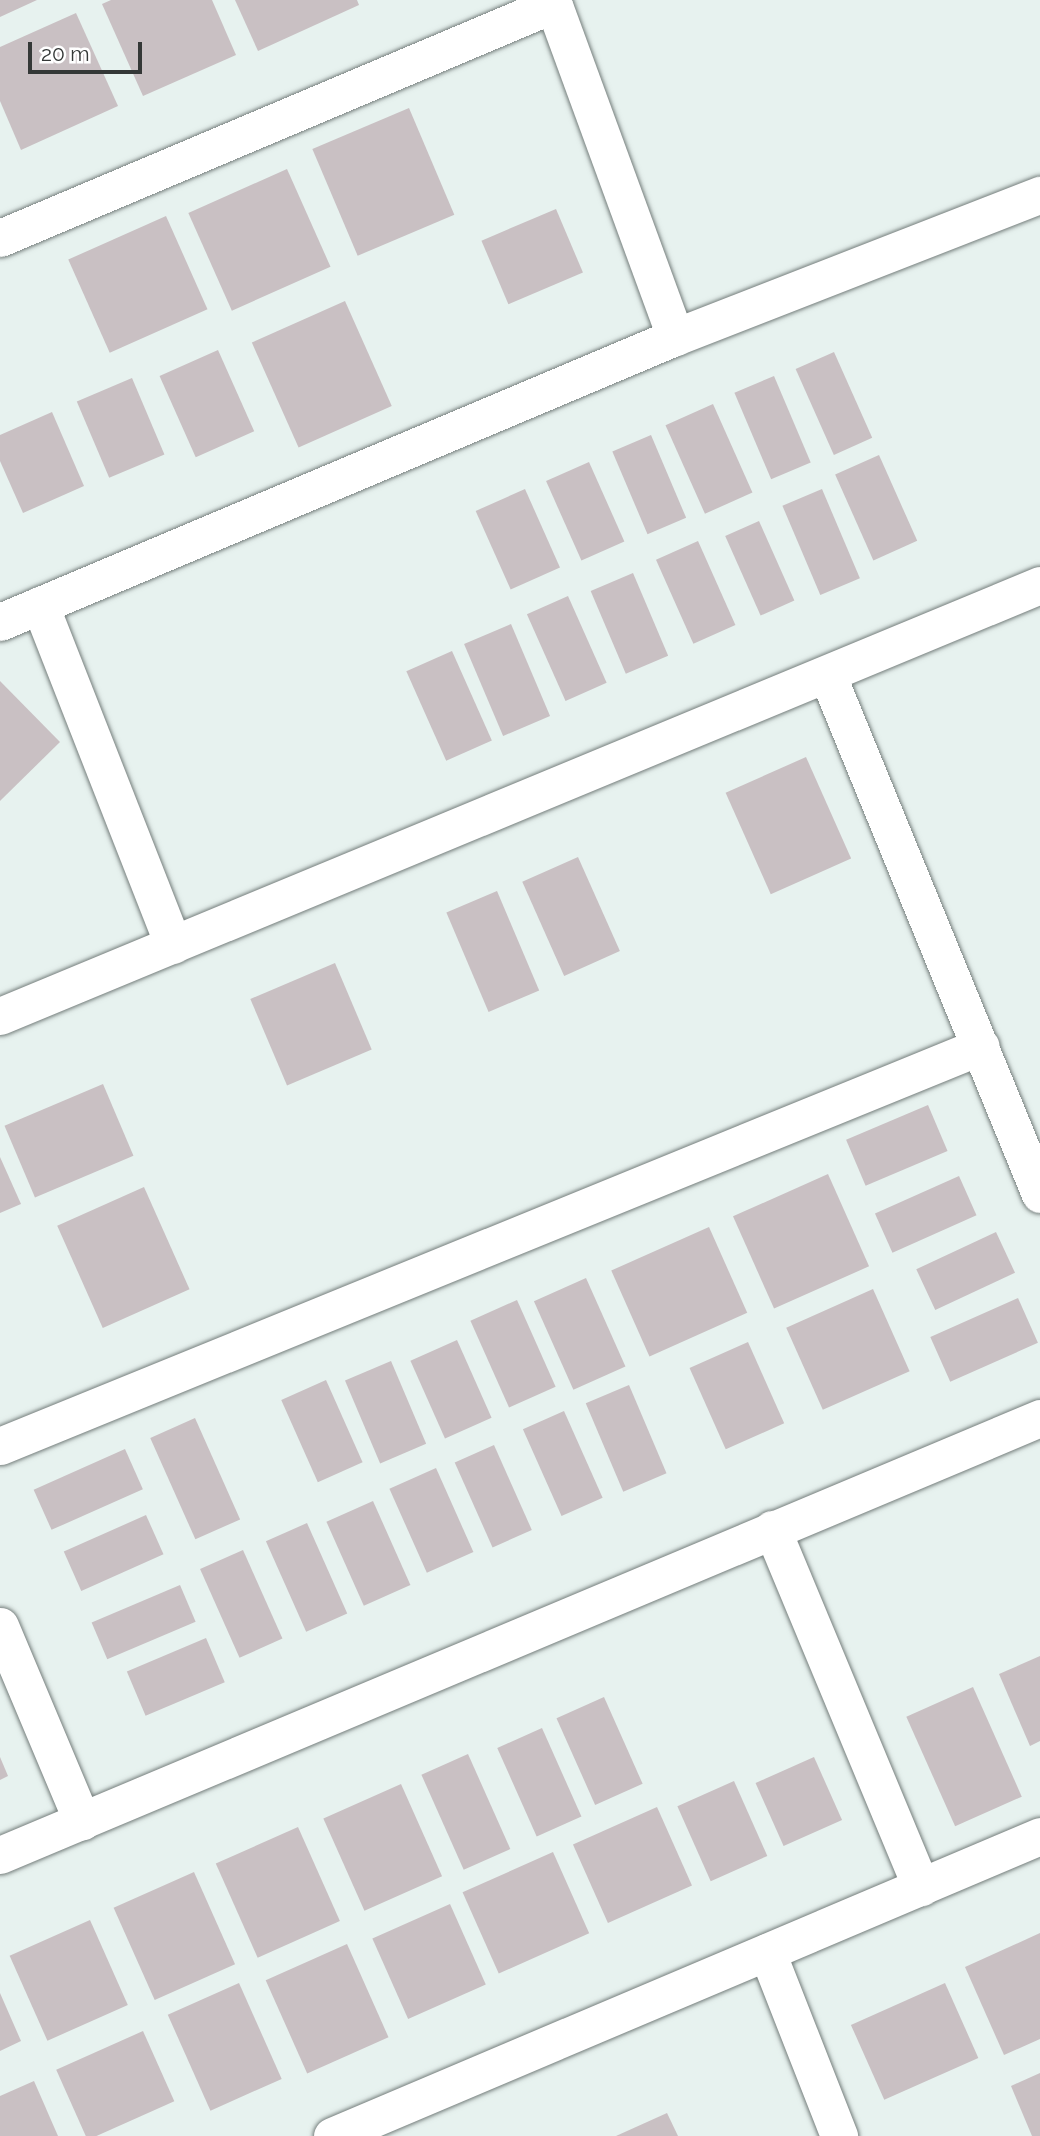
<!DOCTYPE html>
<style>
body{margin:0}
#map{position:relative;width:1040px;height:2136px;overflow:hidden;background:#e7f2ef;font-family:Raleway,sans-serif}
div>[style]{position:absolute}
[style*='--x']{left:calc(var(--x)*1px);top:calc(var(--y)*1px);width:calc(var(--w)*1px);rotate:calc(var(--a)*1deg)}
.building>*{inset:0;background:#c9c0c3;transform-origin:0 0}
.roads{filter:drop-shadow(0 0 2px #757e7c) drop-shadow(0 0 2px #757e7c)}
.minor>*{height:37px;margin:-18.5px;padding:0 18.5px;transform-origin:18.5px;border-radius:18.5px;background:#fff}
span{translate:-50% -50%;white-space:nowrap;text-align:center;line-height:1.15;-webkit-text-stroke:5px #fff;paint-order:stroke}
.scale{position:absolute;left:28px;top:42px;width:114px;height:32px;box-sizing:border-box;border:4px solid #343837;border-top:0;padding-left:9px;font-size:21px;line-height:24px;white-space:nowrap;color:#343837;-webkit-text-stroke:5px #fff;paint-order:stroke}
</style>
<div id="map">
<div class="building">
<i style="clip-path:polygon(0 0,37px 0,0 17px)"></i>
<i style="clip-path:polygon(111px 0,212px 0,236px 55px,143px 96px,102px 4px)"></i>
<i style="clip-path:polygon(235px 0,357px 0,359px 5px,258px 51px)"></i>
<i style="clip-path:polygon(76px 13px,118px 106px,21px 150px,0 101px,0 47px)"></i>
<i style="left:409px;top:108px;width:116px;height:105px;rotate:67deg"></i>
<i style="left:287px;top:169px;width:107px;height:108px;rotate:66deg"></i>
<i style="left:556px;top:209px;width:69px;height:81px;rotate:67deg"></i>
<i style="left:166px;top:216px;width:102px;height:107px;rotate:66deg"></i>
<i style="left:345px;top:301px;width:115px;height:102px;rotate:66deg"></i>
<i style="left:218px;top:350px;width:89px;height:64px;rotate:66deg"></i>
<i style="left:834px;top:352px;width:94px;height:42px;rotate:66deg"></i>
<i style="left:774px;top:376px;width:94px;height:43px;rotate:67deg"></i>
<i style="left:132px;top:378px;width:83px;height:60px;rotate:67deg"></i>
<i style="left:713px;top:404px;width:97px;height:52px;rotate:66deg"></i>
<i style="clip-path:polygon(52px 412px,84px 486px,23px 513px,0 461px,0 435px)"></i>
<i style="left:651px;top:435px;width:90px;height:42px;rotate:67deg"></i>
<i style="left:879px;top:455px;width:94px;height:48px;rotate:66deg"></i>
<i style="left:589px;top:462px;width:87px;height:47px;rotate:66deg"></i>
<i style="left:525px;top:489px;width:86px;height:54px;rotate:66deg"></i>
<i style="left:822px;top:489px;width:97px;height:43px;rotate:67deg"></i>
<i style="left:759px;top:521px;width:87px;height:37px;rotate:66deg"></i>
<i style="left:698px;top:541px;width:92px;height:46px;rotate:66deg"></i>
<i style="left:633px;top:573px;width:90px;height:46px;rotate:67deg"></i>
<i style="left:568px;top:596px;width:95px;height:45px;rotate:66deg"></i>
<i style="left:511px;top:624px;width:100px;height:51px;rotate:67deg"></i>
<i style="left:452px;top:651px;width:98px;height:50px;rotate:66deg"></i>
<i style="clip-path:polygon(0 681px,60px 742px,0 801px)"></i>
<i style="left:806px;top:757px;width:111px;height:88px;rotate:66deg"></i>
<i style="left:578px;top:857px;width:103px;height:61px;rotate:66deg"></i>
<i style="left:497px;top:891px;width:108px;height:55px;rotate:67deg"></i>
<i style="left:335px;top:963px;width:94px;height:92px;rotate:67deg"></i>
<i style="left:103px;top:1084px;width:78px;height:107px;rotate:67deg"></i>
<i style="left:928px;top:1105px;width:50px;height:89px;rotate:67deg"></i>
<i style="clip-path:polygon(0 1157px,21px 1204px,0 1213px)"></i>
<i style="left:828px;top:1174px;width:101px;height:104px;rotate:66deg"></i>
<i style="left:959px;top:1176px;width:43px;height:92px;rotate:66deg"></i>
<i style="left:144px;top:1187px;width:112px;height:95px;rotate:66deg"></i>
<i style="left:709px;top:1227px;width:94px;height:107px;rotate:66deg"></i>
<i style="left:996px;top:1232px;width:45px;height:88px;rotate:65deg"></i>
<i style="left:586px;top:1278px;width:97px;height:57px;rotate:66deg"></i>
<i style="left:873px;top:1289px;width:90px;height:95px;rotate:66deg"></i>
<i style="left:1018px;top:1298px;width:49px;height:96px;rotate:66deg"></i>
<i style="left:517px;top:1300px;width:95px;height:51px;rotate:66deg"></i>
<i style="left:457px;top:1340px;width:85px;height:51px;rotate:66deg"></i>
<i style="left:748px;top:1342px;width:89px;height:64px;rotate:66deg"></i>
<i style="left:391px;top:1361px;width:90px;height:50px;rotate:67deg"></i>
<i style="left:326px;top:1380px;width:90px;height:49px;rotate:66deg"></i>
<i style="left:629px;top:1385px;width:96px;height:47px;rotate:67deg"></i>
<i style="left:564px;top:1411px;width:95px;height:45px;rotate:66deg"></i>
<i style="left:195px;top:1418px;width:111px;height:49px;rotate:66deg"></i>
<i style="left:494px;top:1445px;width:93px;height:43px;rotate:66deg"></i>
<i style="left:125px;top:1449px;width:44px;height:100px;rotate:66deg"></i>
<i style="left:436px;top:1468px;width:92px;height:51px;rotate:66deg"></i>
<i style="left:373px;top:1501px;width:92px;height:51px;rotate:66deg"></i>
<i style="left:146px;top:1515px;width:43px;height:90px;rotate:66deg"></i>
<i style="left:307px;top:1523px;width:99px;height:45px;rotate:66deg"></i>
<i style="left:243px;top:1550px;width:97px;height:47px;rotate:66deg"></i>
<i style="left:180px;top:1585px;width:40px;height:96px;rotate:67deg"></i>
<i style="left:206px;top:1638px;width:48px;height:86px;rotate:67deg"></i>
<i style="clip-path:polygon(1040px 1656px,1040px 1741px,1030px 1746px,999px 1674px)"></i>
<i style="left:973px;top:1687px;width:120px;height:73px;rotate:66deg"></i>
<i style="left:604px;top:1697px;width:95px;height:52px;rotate:66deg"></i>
<i style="left:542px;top:1728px;width:97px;height:49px;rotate:66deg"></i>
<i style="left:468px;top:1754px;width:104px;height:51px;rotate:66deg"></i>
<i style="clip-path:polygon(0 1757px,8px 1776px,0 1780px)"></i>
<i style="left:814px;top:1757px;width:69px;height:64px;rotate:66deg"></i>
<i style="left:734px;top:1781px;width:82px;height:62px;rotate:66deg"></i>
<i style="left:401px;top:1784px;width:101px;height:85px;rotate:66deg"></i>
<i style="left:657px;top:1807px;width:86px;height:92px;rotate:66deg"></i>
<i style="left:298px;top:1827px;width:103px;height:90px;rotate:66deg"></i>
<i style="left:553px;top:1852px;width:89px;height:99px;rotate:66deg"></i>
<i style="left:194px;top:1872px;width:101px;height:88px;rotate:66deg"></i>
<i style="left:450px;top:1904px;width:88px;height:85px;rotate:66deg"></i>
<i style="left:90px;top:1920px;width:93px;height:88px;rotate:66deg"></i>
<i style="clip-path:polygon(1040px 1933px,1040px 2039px,1004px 2055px,965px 1967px)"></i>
<i style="left:347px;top:1944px;width:102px;height:89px;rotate:66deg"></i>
<i style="left:239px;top:1983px;width:105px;height:78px;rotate:66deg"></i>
<i style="left:945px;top:1983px;width:82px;height:103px;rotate:66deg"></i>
<i style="clip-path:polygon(0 1993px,21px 2041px,0 2051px)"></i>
<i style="left:143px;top:2031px;width:77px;height:95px;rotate:66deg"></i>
<i style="clip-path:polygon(1040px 2073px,1040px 2136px,1032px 2136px,1011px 2086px)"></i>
<i style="clip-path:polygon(34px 2081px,58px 2136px,0 2136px,0 2096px)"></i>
<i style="clip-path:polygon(667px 2113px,678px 2136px,616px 2136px)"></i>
</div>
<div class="roads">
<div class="minor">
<i style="--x:552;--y:0;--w:359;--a:69.9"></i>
<i style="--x:0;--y:238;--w:601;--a:-22.9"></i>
<i style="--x:40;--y:605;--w:365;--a:68.6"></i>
<i style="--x:0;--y:622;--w:733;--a:-22.89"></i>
<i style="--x:675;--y:337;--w:392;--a:-21.3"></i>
<i style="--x:827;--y:674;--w:562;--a:67.73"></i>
<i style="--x:0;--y:1016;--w:1126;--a:-22.51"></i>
<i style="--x:0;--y:1446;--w:1059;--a:-22.18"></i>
<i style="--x:772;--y:1529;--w:388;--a:67.4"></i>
<i style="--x:0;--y:1626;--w:212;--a:67.2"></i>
<i style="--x:0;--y:1855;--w:1128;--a:-22.79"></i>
<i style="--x:767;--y:1952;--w:198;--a:68.6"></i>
<i style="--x:332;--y:2136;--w:769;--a:-22.96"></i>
</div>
</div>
<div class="scale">20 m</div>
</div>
